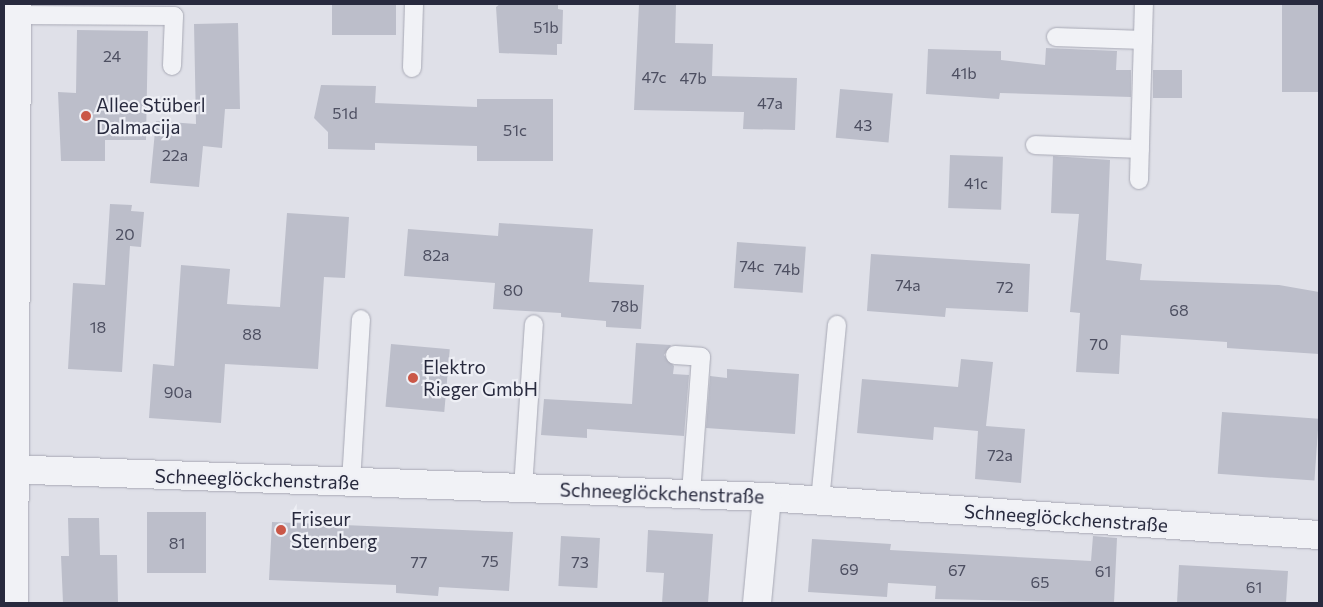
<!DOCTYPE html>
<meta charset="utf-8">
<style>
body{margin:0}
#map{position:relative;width:1323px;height:607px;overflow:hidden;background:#dfe0e8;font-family:Commissioner,sans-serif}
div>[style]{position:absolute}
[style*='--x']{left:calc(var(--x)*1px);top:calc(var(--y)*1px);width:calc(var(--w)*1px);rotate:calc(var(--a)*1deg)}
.building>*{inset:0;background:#bcbeca;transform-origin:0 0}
.roads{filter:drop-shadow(0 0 1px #a8a9b5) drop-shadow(0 0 1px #a8a9b5)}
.lane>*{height:18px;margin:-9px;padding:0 9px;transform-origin:9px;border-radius:9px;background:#f1f2f6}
.street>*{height:28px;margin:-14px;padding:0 14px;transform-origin:14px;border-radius:14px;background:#f1f2f6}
.dots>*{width:14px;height:14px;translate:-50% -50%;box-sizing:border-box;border:2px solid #eeeff5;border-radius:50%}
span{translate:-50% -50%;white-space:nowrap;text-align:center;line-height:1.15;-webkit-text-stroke:4.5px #eeeff5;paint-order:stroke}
.number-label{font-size:16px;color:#4d4f61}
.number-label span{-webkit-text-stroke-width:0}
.poi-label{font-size:19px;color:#282a3e}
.left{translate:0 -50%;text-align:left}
.street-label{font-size:19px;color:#282a3e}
.frame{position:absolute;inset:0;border:5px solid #282a3e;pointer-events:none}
</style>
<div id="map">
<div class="building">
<i style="left:332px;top:4px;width:64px;height:31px"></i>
<i style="clip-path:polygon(500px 4px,558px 4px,558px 9px,563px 10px,562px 44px,557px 44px,557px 55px,499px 53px,496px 7px)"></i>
<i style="clip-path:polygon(639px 4px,676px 4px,675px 43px,713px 44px,712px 76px,797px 78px,795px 130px,743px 129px,744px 112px,634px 110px)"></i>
<i style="left:1282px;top:4px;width:37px;height:88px"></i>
<i style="clip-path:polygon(238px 23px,240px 109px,225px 109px,222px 148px,203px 146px,199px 187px,150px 183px,156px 121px,196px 124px,194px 24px)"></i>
<i style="clip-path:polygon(77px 30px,148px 31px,146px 140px,105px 140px,105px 161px,61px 161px,58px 92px,76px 93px)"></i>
<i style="clip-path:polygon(1046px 48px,1117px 51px,1116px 70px,1131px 70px,1131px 97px,1000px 93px,999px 99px,926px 94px,928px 49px,1001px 51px,1001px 60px,1045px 65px)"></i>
<i style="left:1153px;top:70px;width:29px;height:28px"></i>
<i style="clip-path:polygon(321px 85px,376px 86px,375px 103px,477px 107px,477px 99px,553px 99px,553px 161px,477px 161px,477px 146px,375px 143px,375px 150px,328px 149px,328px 132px,314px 118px)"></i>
<i style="left:840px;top:89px;width:53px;height:49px;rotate:5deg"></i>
<i style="left:950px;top:155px;width:53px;height:53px;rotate:2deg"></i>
<i style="clip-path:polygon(1053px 156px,1110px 160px,1106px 260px,1142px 264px,1140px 280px,1279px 285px,1319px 292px,1319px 354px,1227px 348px,1227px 342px,1121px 335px,1119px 374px,1076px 372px,1080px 313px,1070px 312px,1079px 214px,1051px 213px)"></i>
<i style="clip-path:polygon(110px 204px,132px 205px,131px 211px,144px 212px,141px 247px,130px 246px,122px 372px,68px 369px,73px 283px,105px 285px)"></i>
<i style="clip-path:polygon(287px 213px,349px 217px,345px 278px,324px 277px,318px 369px,225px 364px,221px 423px,149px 418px,153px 364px,174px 366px,181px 265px,230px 269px,227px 304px,280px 307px)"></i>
<i style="clip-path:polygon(499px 223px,593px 229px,589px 282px,644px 285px,641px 329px,606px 327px,606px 321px,561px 317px,561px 313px,493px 309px,495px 283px,404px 276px,408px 229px,498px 236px)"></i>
<i style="left:737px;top:242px;width:69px;height:46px;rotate:4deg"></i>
<i style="clip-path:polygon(871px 254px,1030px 264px,1028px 312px,946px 308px,945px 317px,867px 311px)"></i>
<i style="clip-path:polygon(636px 343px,671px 345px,664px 355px,674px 366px,673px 374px,689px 375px,684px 436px,587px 429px,587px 438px,541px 435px,544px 399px,632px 404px)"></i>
<i style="left:391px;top:344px;width:59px;height:63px;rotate:5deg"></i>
<i style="clip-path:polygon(961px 359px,993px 362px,986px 426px,1025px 429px,1021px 483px,975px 479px,978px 431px,934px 427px,933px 440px,857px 433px,862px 379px,958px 387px)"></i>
<i style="clip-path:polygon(727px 369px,799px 374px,795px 434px,706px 428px,710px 376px,727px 378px)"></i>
<i style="left:1222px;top:412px;width:97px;height:62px;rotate:4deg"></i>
<i style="left:147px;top:512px;width:59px;height:61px"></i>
<i style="clip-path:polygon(68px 518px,99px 518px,100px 555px,117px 555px,118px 603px,63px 603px,61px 556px,69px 556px)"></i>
<i style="clip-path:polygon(272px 522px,513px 532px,509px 591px,439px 587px,438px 596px,396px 593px,396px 585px,269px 580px)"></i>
<i style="clip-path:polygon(648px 530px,713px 534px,708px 603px,662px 603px,664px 573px,646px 572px)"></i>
<i style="left:561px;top:536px;width:39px;height:50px;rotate:3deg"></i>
<i style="clip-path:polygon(1093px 536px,1117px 538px,1114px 603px,935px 599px,936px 586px,888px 583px,887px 597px,808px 592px,812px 539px,891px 544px,890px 550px,1091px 561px)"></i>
<i style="clip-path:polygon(1179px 565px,1288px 571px,1286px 603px,1177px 603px)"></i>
</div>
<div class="roads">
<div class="lane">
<i style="--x:17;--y:15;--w:157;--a:0.4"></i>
<i style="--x:174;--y:16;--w:50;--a:92.3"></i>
<i style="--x:1056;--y:37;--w:87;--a:2"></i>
<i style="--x:412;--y:68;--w:64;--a:-88.2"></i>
<i style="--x:1035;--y:145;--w:105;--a:2.2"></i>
<i style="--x:1139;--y:180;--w:176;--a:-88.4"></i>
<i style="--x:675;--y:355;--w:26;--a:4"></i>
<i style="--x:701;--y:357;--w:137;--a:94.2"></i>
<i style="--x:351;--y:482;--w:163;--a:-86.5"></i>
<i style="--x:523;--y:488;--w:164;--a:-86.2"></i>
<i style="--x:820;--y:501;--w:177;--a:-84.5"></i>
</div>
<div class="street">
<i style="--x:4;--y:469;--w:764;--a:2.1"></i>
<i style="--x:767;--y:497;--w:553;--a:3.94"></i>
<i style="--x:14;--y:603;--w:599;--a:-89.71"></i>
<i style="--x:757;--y:603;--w:106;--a:-84.6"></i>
</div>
</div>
<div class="dots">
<i style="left:86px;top:116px;background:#ca5747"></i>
<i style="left:413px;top:378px;background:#ca5747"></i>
<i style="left:281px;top:530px;background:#ca5747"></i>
</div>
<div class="number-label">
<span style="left:546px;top:27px">51b</span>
<span style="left:112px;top:56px">24</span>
<span style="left:964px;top:73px">41b</span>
<span style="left:654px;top:77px">47c</span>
<span style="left:693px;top:78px">47b</span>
<span style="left:770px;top:103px">47a</span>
<span style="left:345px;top:113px">51d</span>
<span style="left:863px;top:125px">43</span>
<span style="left:515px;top:130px">51c</span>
<span style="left:175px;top:155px">22a</span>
<span style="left:976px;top:183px">41c</span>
<span style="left:125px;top:234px">20</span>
<span style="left:436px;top:255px">82a</span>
<span style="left:752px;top:266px">74c</span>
<span style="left:787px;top:269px">74b</span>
<span style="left:908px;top:285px">74a</span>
<span style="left:1005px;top:287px">72</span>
<span style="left:513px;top:290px">80</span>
<span style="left:625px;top:306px">78b</span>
<span style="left:1179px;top:310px">68</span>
<span style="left:98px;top:327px">18</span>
<span style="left:252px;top:334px">88</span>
<span style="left:1099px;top:344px">70</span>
<span style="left:178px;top:392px">90a</span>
<span style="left:1000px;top:455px">72a</span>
<span style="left:177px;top:543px">81</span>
<span style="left:490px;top:561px">75</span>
<span style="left:419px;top:562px">77</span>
<span style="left:580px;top:562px">73</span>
<span style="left:849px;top:569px">69</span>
<span style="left:957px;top:570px">67</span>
<span style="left:1103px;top:571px">61</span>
<span style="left:1040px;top:582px">65</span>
<span style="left:1254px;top:587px">61</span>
</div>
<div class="poi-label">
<span class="left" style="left:96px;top:116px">Allee Stüberl<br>Dalmacija</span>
<span class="left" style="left:423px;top:378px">Elektro<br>Rieger GmbH</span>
<span class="left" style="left:291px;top:530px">Friseur<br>Sternberg</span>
</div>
<div class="street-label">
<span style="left:257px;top:479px;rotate:2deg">Schneeglöckchenstraße</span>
<span style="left:662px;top:493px;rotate:2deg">Schneeglöckchenstraße</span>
<span style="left:1066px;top:518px;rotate:4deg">Schneeglöckchenstraße</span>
</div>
<div class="frame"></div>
</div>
